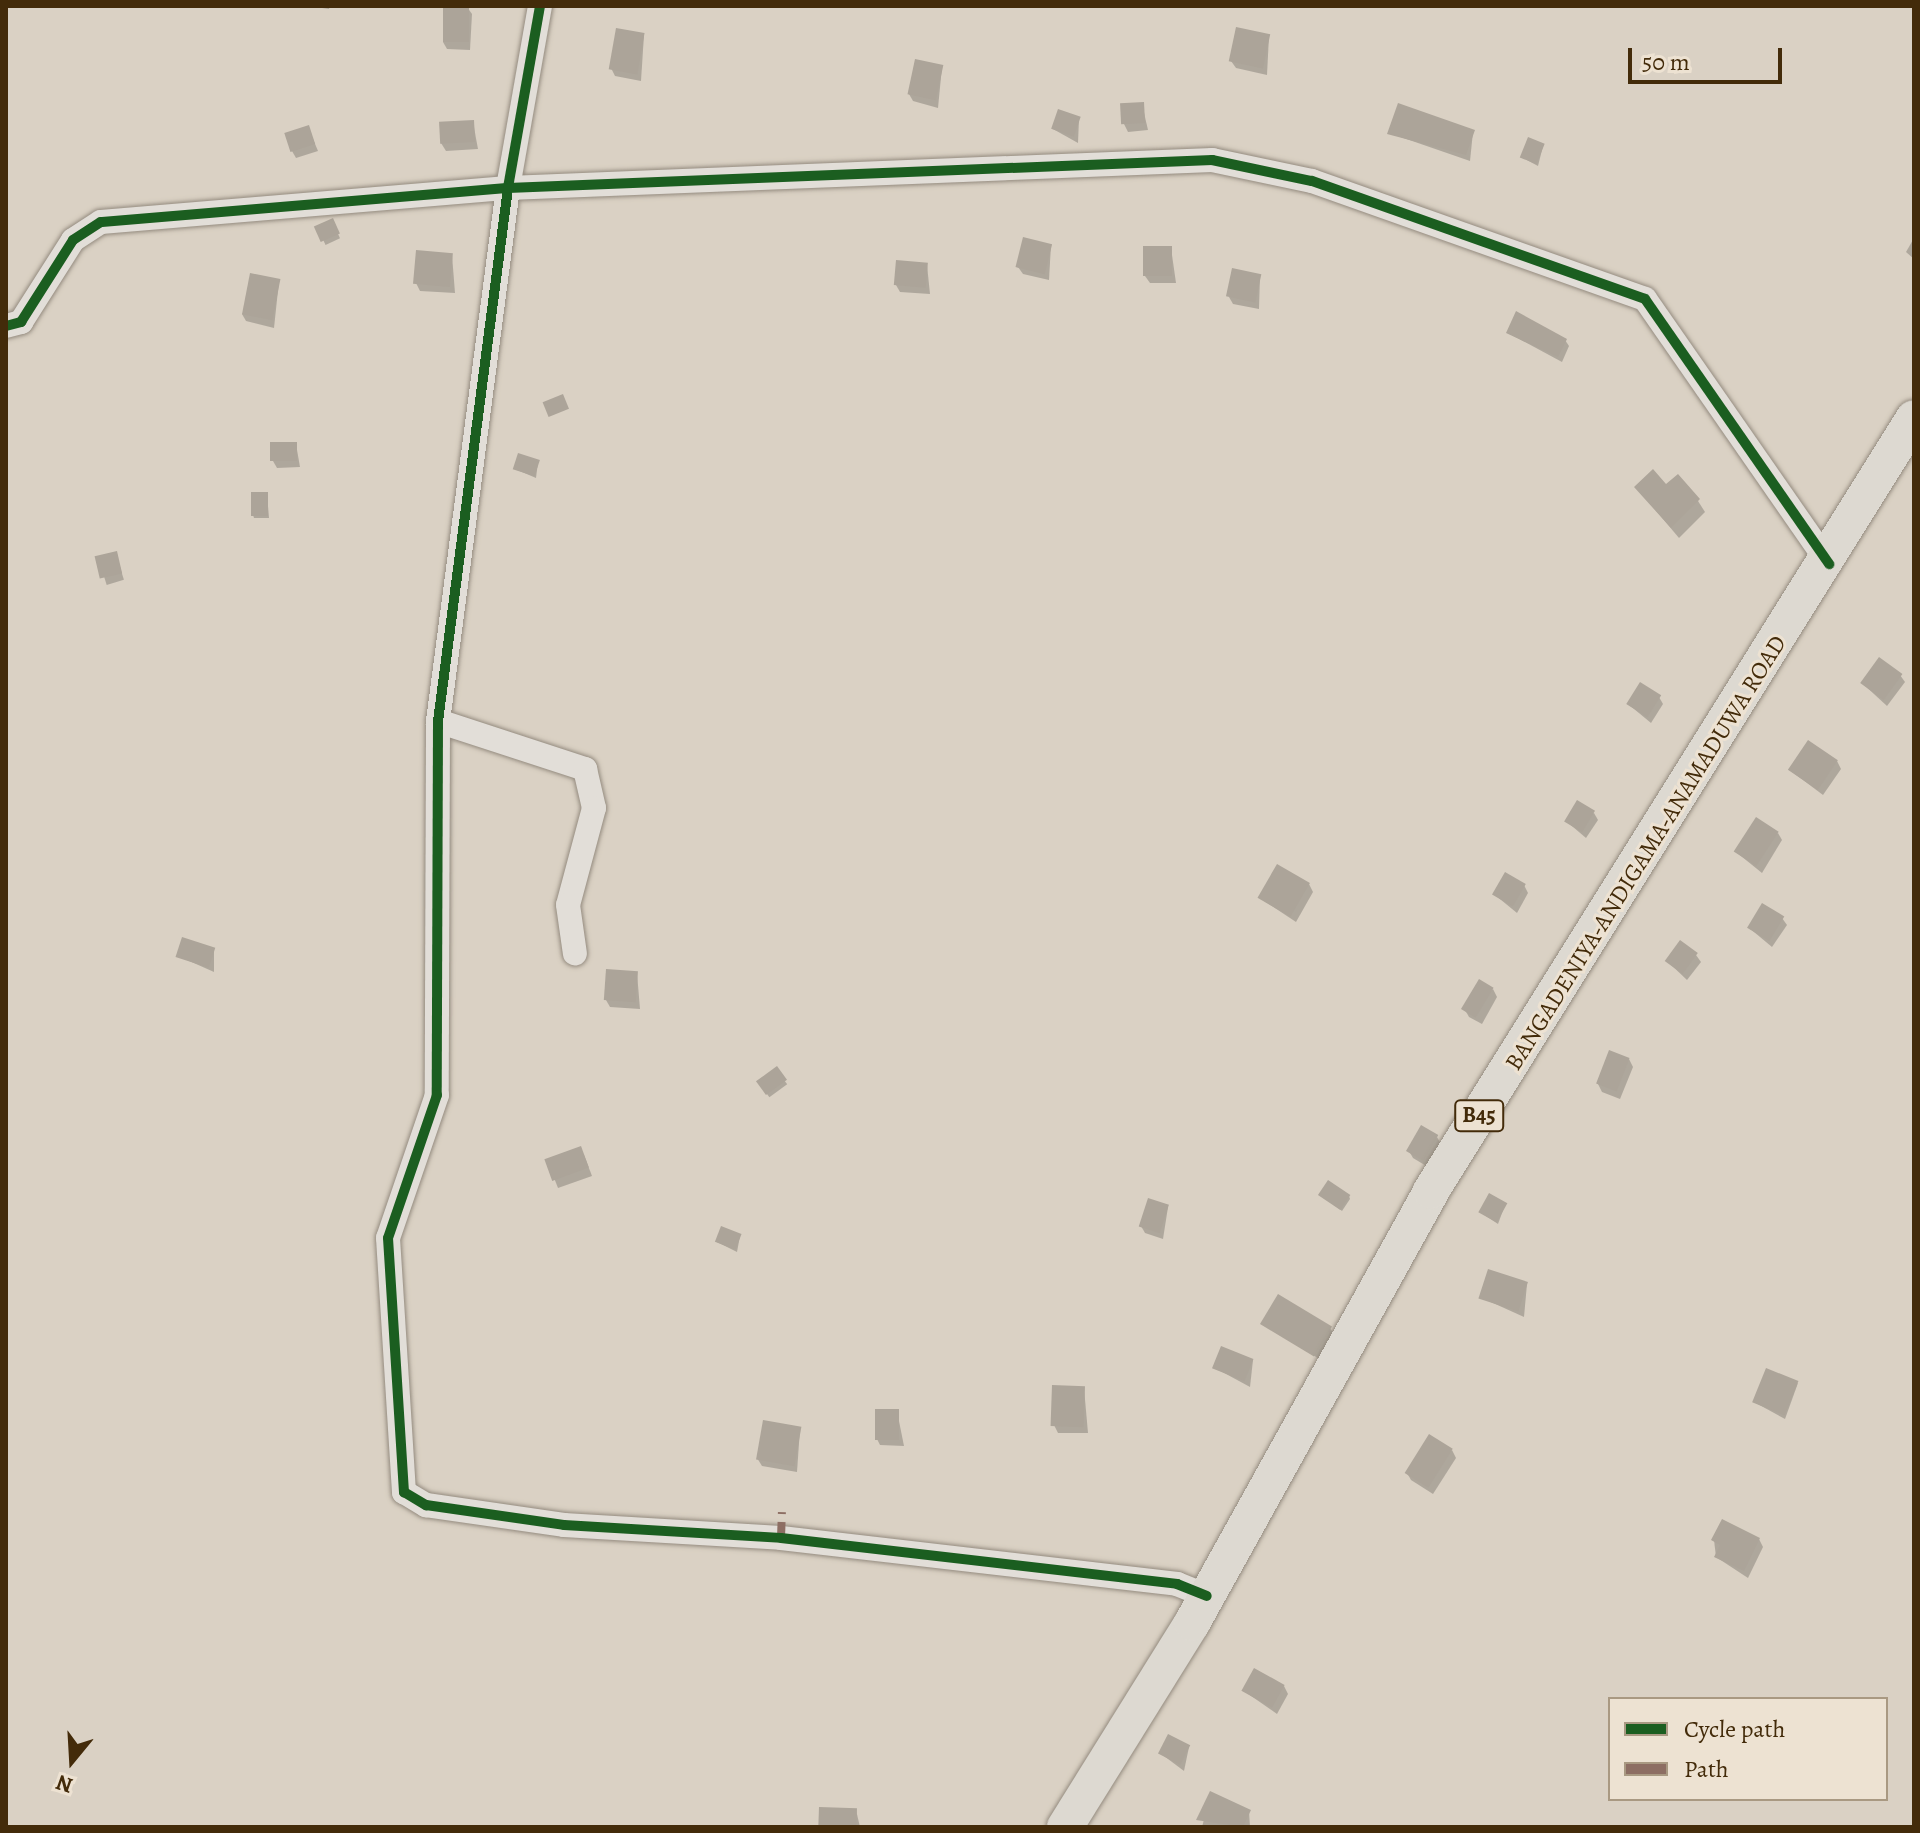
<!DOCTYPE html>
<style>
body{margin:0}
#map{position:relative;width:1920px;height:1833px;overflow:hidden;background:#dad1c4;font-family:Alegreya,serif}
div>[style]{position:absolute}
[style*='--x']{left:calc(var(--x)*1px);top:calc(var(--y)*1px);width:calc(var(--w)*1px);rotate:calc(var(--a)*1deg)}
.shadow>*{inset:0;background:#0003;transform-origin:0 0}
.building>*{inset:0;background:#aca499;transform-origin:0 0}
.roads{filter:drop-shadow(0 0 2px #948b7f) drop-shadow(0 0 2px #948b7f)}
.street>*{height:24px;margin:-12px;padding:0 12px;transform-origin:12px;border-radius:12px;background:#e2ded8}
.primary>*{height:36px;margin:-18px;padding:0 18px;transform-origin:18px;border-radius:18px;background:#ddd9d1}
.quiet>*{height:8px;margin-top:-4px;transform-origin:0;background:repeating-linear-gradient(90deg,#8d6e63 0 16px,transparent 0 24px)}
.cycleway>*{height:10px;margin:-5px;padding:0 5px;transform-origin:5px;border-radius:5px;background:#1b5e20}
span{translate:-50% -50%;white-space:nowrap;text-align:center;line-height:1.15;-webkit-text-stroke:6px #ede2d2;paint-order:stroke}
.shield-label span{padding:2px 6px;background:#ede2d2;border:2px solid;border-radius:6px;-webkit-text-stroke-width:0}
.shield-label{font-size:22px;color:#432b0a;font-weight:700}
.street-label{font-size:24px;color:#432b0a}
.frame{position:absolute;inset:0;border:8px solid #432b0a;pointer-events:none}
.legend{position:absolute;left:1608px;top:1697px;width:280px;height:104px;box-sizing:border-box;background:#ede2d2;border:2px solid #a99982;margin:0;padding:10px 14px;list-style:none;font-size:24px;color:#432b0a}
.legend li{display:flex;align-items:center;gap:16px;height:40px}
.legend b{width:40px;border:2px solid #a99982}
.north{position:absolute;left:32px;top:1721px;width:80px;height:80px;-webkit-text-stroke:6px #ede2d2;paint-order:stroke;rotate:198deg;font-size:22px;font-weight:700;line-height:32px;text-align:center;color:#432b0a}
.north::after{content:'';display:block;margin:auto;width:28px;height:36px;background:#432b0a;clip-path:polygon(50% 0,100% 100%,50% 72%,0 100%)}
.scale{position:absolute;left:1628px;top:48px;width:154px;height:36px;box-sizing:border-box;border:4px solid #432b0a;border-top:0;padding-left:10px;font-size:24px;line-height:28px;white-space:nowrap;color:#432b0a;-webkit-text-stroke:6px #ede2d2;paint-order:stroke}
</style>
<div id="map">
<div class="shadow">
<i style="clip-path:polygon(308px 6px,330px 6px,329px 9px)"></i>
<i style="clip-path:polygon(445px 6px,467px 7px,472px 14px,470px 50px,447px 49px,443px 42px)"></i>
<i style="clip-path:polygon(644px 35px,641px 81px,615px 76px,611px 68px)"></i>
<i style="clip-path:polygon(1269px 36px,1267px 75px,1236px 68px,1231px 61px)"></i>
<i style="clip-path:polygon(942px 67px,938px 108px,913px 101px,909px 94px)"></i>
<i style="clip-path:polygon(1142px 104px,1148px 130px,1128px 132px,1124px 124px)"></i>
<i style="clip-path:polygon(1079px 119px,1078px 143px,1053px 129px)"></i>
<i style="clip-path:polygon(473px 122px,478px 149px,446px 151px,441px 143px)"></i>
<i style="clip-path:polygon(308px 127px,318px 151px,296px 158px,292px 151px)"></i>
<i style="clip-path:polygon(1473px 132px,1470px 161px,1389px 133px)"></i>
<i style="clip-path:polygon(1543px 146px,1538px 166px,1521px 157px)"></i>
<i style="left:332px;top:221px;width:19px;height:16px;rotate:65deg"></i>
<i style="clip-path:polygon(1914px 238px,1914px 259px,1906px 252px)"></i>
<i style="clip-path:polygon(1051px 245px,1049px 280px,1023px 274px,1018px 267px)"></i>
<i style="clip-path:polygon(1171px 248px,1176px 283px,1150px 283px,1145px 276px)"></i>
<i style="clip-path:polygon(452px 255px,455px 293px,420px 291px,416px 283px)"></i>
<i style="clip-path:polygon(927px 265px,930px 294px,900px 292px,896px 285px)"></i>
<i style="clip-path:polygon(1260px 276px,1259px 309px,1233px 304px,1229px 297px)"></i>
<i style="clip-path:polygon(279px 281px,274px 328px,246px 321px,242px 314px)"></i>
<i style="clip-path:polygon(1508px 333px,1565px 340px,1569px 346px,1562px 362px)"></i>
<i style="clip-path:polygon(296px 444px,300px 467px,277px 468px,273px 461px)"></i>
<i style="clip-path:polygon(538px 462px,536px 478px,515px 469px)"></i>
<i style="clip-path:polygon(1666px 487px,1698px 501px,1705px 512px,1679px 538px,1637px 488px)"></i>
<i style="clip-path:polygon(267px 494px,269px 518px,254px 518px,253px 515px)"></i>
<i style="left:116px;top:554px;width:27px;height:18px;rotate:73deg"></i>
<i style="clip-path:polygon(1900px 675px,1905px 682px,1887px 706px,1862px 683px)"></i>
<i style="clip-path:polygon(1659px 697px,1663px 704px,1651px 723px,1628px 704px)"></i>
<i style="clip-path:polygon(1837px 761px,1841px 769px,1823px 795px,1791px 771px)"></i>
<i style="clip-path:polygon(1594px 813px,1598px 820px,1586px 838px,1566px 821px)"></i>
<i style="clip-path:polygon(1778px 833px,1782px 840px,1762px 873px,1736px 852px)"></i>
<i style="clip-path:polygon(1309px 884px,1313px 892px,1296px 922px,1260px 898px)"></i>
<i style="clip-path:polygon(1524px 885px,1528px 893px,1517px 913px,1495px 895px)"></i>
<i style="clip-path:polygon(1782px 918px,1787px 925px,1772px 947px,1748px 927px)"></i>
<i style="clip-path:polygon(214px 950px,214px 972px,178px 956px)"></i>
<i style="clip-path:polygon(1696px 955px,1701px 962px,1687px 980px,1667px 961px)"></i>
<i style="clip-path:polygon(637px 973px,640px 1009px,610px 1007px,606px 1000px)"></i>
<i style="clip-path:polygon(1493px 989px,1497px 997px,1482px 1024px,1469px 1017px,1465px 1010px)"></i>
<i style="clip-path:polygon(1629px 1059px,1633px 1067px,1620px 1099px,1602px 1092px,1598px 1084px)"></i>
<i style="left:776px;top:1069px;width:19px;height:22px;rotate:54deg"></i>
<i style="clip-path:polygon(1437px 1137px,1441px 1144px,1428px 1167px,1413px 1158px,1409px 1151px)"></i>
<i style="clip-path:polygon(584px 1155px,592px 1176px,558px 1188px,547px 1160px)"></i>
<i style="clip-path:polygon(1321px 1195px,1349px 1196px,1350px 1199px,1342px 1211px)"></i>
<i style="clip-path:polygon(1505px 1205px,1498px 1224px,1480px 1212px)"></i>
<i style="clip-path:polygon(1168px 1207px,1163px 1239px,1145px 1233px,1141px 1226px)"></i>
<i style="clip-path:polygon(740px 1236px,737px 1252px,717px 1242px)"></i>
<i style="clip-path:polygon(1527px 1284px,1524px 1317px,1482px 1298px)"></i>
<i style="clip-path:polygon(1264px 1325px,1330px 1328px,1335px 1336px,1321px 1360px)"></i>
<i style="clip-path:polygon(1253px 1360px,1250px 1387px,1215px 1368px)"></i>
<i style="clip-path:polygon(1798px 1383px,1785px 1419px,1754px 1402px)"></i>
<i style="clip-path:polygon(1084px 1388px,1088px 1433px,1058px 1433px,1054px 1425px)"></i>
<i style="clip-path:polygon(897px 1411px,904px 1446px,880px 1445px,877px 1439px)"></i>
<i style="clip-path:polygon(800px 1429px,797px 1472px,762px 1466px,757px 1458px)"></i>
<i style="clip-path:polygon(1452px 1450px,1456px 1458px,1433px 1494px,1411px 1480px,1407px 1473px)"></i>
<i style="clip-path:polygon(1759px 1539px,1763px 1547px,1748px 1578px,1716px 1557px,1714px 1540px)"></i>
<i style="clip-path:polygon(1284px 1686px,1288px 1694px,1277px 1714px,1244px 1691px)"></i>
<i style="clip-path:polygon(1189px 1747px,1184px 1771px,1160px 1753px)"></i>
<i style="clip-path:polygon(1211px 1793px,1249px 1811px,1250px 1827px,1202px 1827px)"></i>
<i style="clip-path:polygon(856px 1810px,860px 1827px,821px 1827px)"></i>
</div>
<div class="building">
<i style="left:443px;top:6px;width:26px;height:36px"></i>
<i style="left:1236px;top:27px;width:35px;height:35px;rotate:12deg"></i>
<i style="left:616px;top:28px;width:29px;height:42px;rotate:10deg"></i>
<i style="left:915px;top:59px;width:29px;height:36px;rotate:12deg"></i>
<i style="left:1144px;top:102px;width:21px;height:24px;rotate:87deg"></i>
<i style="clip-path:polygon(1398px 103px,1475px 130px,1466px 155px,1387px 134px)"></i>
<i style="left:1058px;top:109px;width:24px;height:21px;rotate:19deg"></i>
<i style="left:474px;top:120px;width:22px;height:35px;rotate:87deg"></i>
<i style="left:309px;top:125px;width:20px;height:26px;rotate:72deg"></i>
<i style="left:1528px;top:137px;width:18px;height:22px;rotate:22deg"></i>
<i style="left:333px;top:218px;width:17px;height:21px;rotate:66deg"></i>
<i style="left:1023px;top:237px;width:30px;height:31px;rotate:14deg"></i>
<i style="left:1143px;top:246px;width:29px;height:30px"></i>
<i style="left:416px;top:250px;width:37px;height:34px;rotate:5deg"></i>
<i style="left:896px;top:260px;width:32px;height:25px;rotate:5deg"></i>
<i style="left:1232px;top:268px;width:30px;height:29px;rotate:12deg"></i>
<i style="left:250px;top:273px;width:31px;height:42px;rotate:11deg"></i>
<i style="clip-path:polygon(1516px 311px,1567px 339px,1558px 357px,1506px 333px)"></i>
<i style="left:563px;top:394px;width:16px;height:22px;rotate:68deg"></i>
<i style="left:297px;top:442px;width:19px;height:27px;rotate:90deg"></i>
<i style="left:518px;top:453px;width:23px;height:17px;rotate:18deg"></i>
<i style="clip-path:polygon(1653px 469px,1666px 484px,1678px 474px,1700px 499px,1671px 528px,1634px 487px)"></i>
<i style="left:251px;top:492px;width:17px;height:24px"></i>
<i style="left:117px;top:551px;width:23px;height:23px;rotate:77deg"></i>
<i style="left:1879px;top:657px;width:29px;height:32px;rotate:36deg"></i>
<i style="left:1640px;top:682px;width:25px;height:26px;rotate:32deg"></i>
<i style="left:1808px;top:740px;width:36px;height:36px;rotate:34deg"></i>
<i style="left:1577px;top:800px;width:21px;height:25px;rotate:31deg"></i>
<i style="left:1756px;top:817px;width:27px;height:41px;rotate:33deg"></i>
<i style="left:1277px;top:864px;width:38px;height:39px;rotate:30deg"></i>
<i style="left:1505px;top:872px;width:24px;height:26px;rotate:30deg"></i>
<i style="left:1762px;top:903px;width:26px;height:29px;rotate:31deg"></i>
<i style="left:182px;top:937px;width:35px;height:21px;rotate:18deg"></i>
<i style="left:1680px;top:940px;width:22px;height:26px;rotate:36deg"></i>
<i style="left:606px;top:969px;width:32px;height:31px;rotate:4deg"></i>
<i style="left:1479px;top:979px;width:17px;height:35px;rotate:31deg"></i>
<i style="left:1609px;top:1050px;width:22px;height:36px;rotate:21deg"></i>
<i style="left:777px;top:1066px;width:17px;height:26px;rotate:54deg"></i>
<i style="left:1421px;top:1125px;width:20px;height:30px;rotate:30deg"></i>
<i style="left:581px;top:1146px;width:23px;height:39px;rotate:70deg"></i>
<i style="left:1328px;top:1180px;width:27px;height:18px;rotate:34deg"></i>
<i style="left:1489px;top:1193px;width:21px;height:22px;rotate:29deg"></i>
<i style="left:1148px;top:1198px;width:22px;height:30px;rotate:18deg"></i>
<i style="left:721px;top:1226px;width:22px;height:17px;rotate:21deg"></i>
<i style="left:1488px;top:1269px;width:42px;height:31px;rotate:18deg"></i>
<i style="left:1278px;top:1294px;width:63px;height:35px;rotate:31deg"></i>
<i style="left:1221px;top:1346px;width:35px;height:24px;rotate:22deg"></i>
<i style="left:1766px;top:1368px;width:35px;height:37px;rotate:22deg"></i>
<i style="left:1052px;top:1385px;width:33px;height:41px;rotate:2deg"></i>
<i style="left:875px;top:1409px;width:24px;height:31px"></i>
<i style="left:763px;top:1420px;width:39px;height:40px;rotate:10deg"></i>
<i style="left:1429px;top:1434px;width:28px;height:46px;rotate:32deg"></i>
<i style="clip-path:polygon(1722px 1519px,1760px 1538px,1744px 1571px,1714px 1557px,1720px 1545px,1711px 1540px)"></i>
<i style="left:1254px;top:1668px;width:35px;height:26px;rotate:29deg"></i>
<i style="left:1168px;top:1734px;width:25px;height:22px;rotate:27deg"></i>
<i style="clip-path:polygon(1210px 1791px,1251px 1810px,1243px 1827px,1196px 1820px)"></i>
<i style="left:819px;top:1807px;width:38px;height:20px;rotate:2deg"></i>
</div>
<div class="roads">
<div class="street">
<i style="--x:540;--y:6;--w:185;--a:100"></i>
<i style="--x:508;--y:188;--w:538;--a:97.48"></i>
<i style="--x:438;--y:721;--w:374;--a:90.2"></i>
<i style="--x:437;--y:1095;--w:151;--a:108.9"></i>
<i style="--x:388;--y:1238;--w:255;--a:86.4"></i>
<i style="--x:404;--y:1492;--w:26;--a:31"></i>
<i style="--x:426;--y:1505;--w:139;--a:8.2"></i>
<i style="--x:564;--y:1525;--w:217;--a:3.4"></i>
<i style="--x:781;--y:1538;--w:399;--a:6.6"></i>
<i style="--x:1177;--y:1584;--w:32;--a:22"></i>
<i style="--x:6;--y:326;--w:16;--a:-15"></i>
<i style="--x:21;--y:322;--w:97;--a:-57.6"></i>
<i style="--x:73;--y:240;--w:33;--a:-33"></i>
<i style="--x:101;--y:222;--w:408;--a:-4.8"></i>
<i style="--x:508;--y:188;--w:705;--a:-2.28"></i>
<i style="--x:1212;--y:160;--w:102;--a:11.9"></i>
<i style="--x:1312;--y:181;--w:353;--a:19.5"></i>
<i style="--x:1645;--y:299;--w:323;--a:55.2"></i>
<i style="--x:438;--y:721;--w:155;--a:18.1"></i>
<i style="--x:585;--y:769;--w:40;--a:77"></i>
<i style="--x:594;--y:808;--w:100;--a:105"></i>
<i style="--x:568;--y:905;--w:49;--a:81.9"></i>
</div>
<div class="primary">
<i style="--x:1065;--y:1827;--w:240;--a:-58.1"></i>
<i style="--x:1192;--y:1623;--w:494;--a:-61"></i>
<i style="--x:1431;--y:1191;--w:911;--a:-58"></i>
</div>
</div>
<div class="quiet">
<i style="--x:781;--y:1538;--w:26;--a:-88"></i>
</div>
<div class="cycleway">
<i style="--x:540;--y:6;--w:185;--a:100"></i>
<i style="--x:508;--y:188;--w:538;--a:97.48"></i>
<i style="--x:438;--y:721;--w:374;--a:90.2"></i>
<i style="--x:437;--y:1095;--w:151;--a:108.9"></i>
<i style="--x:388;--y:1238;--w:255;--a:86.4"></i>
<i style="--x:404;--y:1492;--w:26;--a:31"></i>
<i style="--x:426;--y:1505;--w:139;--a:8.2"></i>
<i style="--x:564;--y:1525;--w:217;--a:3.4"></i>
<i style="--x:781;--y:1538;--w:399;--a:6.6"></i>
<i style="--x:1177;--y:1584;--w:32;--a:22"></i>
<i style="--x:6;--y:326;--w:16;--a:-15"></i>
<i style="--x:21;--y:322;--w:97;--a:-57.6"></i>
<i style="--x:73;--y:240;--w:33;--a:-33"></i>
<i style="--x:101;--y:222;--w:408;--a:-4.8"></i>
<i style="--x:508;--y:188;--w:705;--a:-2.28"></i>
<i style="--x:1212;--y:160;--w:102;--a:11.9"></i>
<i style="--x:1312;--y:181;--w:353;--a:19.5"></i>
<i style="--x:1645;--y:299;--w:323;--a:55.2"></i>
</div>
<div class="shield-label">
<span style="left:1479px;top:1116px">B45</span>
</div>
<div class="street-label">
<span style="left:1646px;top:853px;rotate:-58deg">BANGADENIYA-ANDIGAMA-ANAMADUWA ROAD</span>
</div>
<div class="frame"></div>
<ul class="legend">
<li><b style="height:10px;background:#1b5e20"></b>Cycle path</li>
<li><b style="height:10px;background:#8d6e63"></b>Path</li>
</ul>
<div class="north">N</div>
<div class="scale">50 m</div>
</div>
